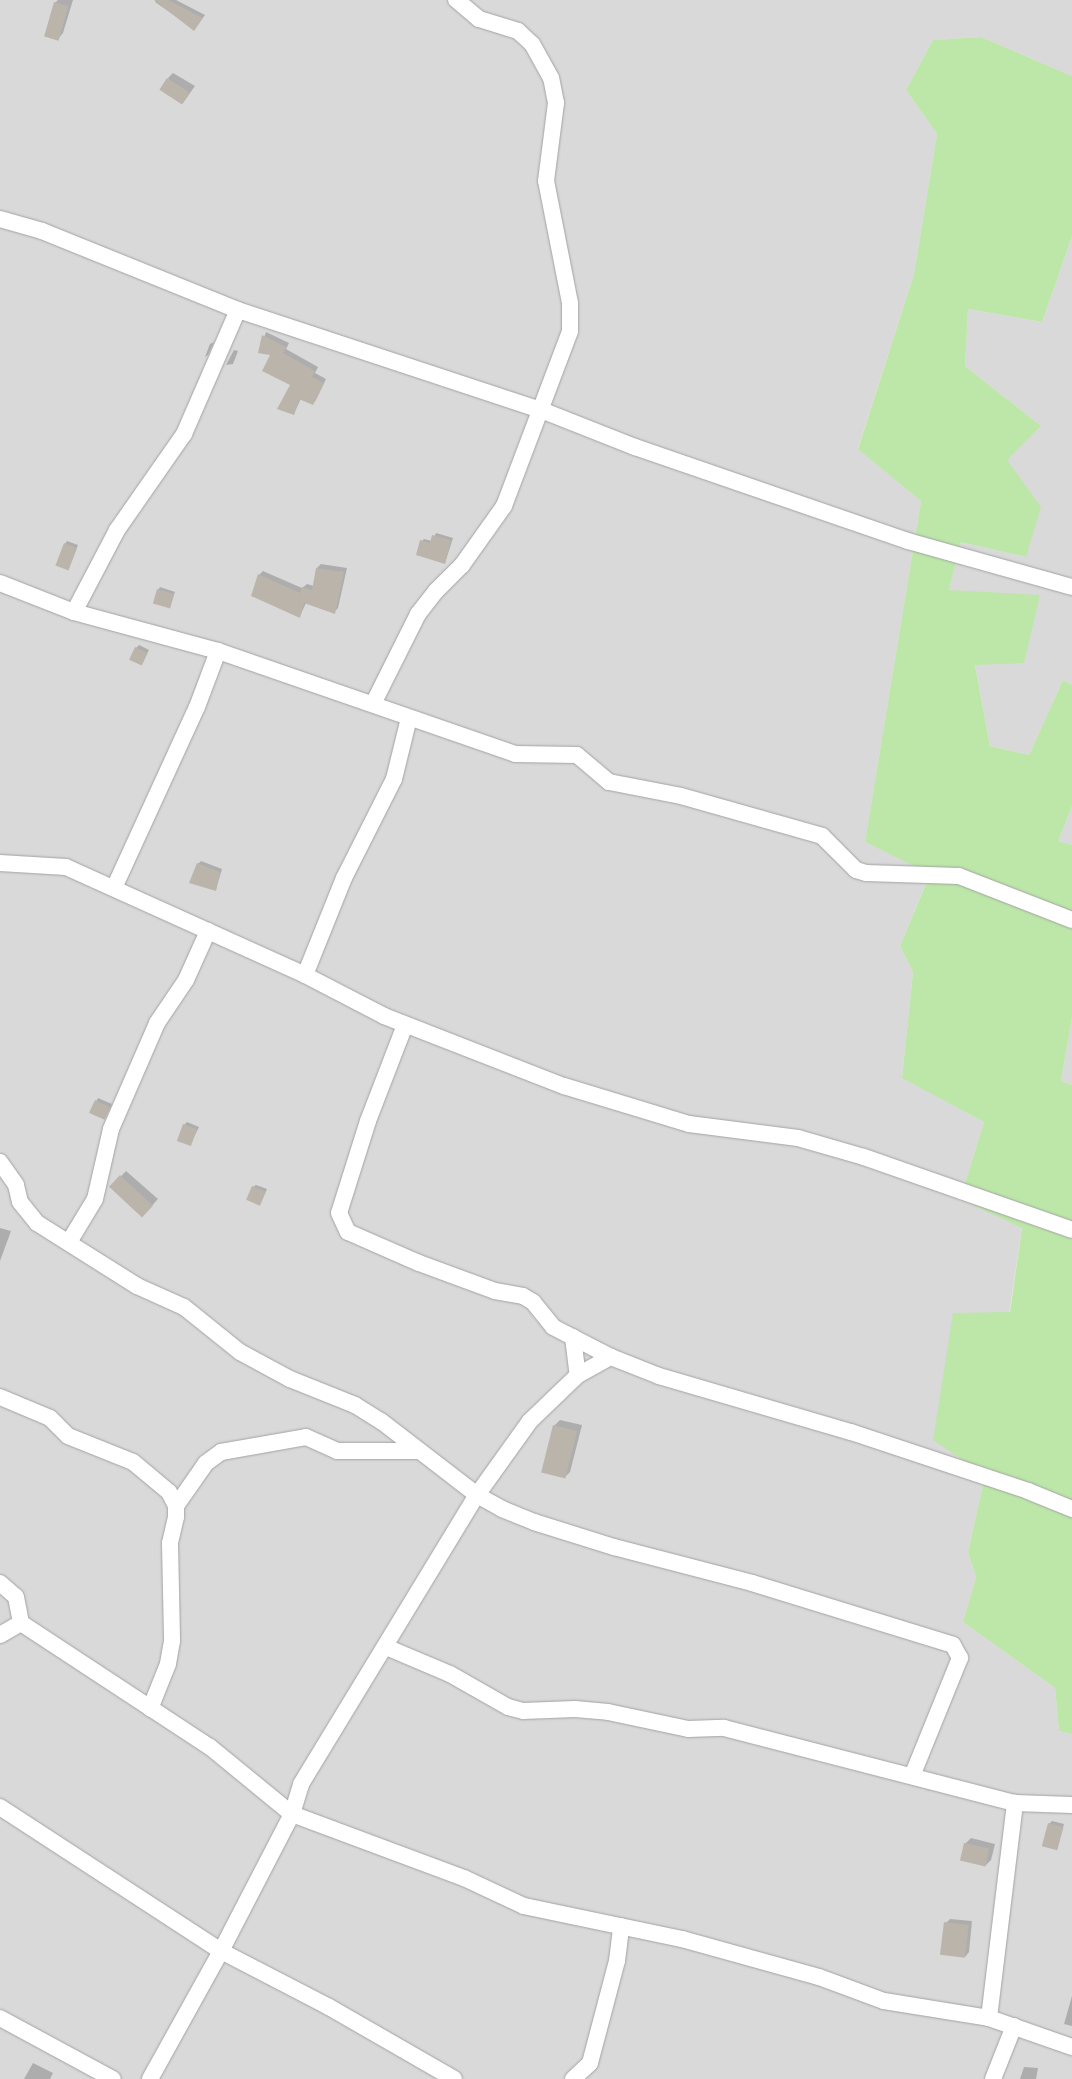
<!DOCTYPE html>
<style>
body{margin:0}
#map{position:relative;width:1072px;height:2079px;overflow:hidden;background:#edebe2;font-family:Figtree,sans-serif}
div>[style]{position:absolute}
[style*='--x']{left:calc(var(--x)*1px);top:calc(var(--y)*1px);width:calc(var(--w)*1px);rotate:calc(var(--a)*1deg)}
.residential>*{inset:0;background:#dad9d9}
.grass>*{inset:0;background:#bce7a8}
.shadow>*{inset:0;background:#0003}
.building>*{inset:0;background:#bab4ab;transform-origin:0 0}
.roads{filter:drop-shadow(0 0 1px #a3a3a3) drop-shadow(0 0 1px #a3a3a3)}
.street>*{height:16px;margin:-8px;padding:0 8px;transform-origin:8px;border-radius:8px;background:#fff}
span{translate:-50% -50%;white-space:nowrap;text-align:center;line-height:1.15;-webkit-text-stroke:4.5px #fff;paint-order:stroke}
</style>
<div id="map">
<div class="residential">
<i style="clip-path:polygon(0 0,1072px 0,1072px 76px,981px 37px,933px 40px,906px 90px,937px 134px,914px 274px,858px 448px,921px 501px,865px 842px,930px 873px,900px 946px,913px 972px,902px 1077px,984px 1122px,960px 1199px,1022px 1227px,985px 1475px,968px 1552px,976px 1577px,963px 1622px,1055px 1688px,1059px 1731px,1072px 1734px,1072px 2079px,0 2079px)"></i>
<i style="clip-path:polygon(1072px 236px,1072px 685px,1063px 680px,1029px 755px,990px 746px,975px 664px,949px 590px,961px 542px,1026px 557px,1006px 459px,1041px 426px,965px 366px,968px 309px,1042px 322px)"></i>
<i style="clip-path:polygon(1072px 806px,1072px 845px,1058px 841px)"></i>
<i style="clip-path:polygon(1072px 1017px,1072px 1085px,1061px 1081px)"></i>
</div>
<div class="grass">
<i style="clip-path:polygon(981px 37px,1072px 76px,1072px 236px,1042px 322px,968px 309px,965px 366px,1041px 426px,1007px 460px,1041px 507px,1026px 557px,961px 542px,949px 590px,1040px 595px,1024px 663px,975px 665px,990px 746px,1029px 755px,1063px 680px,1072px 685px,1072px 806px,1058px 841px,1072px 845px,1072px 1017px,1061px 1081px,1072px 1085px,1072px 1734px,1059px 1731px,1055px 1688px,963px 1622px,976px 1577px,968px 1552px,985px 1475px,933px 1440px,953px 1313px,1010px 1312px,1022px 1228px,960px 1199px,984px 1122px,902px 1078px,913px 972px,900px 946px,930px 874px,865px 842px,921px 501px,858px 449px,914px 274px,937px 134px,906px 90px,933px 40px)"></i>
</div>
<div class="shadow">
<i style="clip-path:polygon(58px 0,73px 0,63px 33px,58px 39px,55px 3px)"></i>
<i style="clip-path:polygon(157px 0,176px 0,205px 15px,194px 29px,155px 2px)"></i>
<i style="clip-path:polygon(173px 73px,195px 86px,183px 103px,168px 78px)"></i>
<i style="clip-path:polygon(266px 332px,289px 343px,286px 349px,318px 367px,315px 373px,326px 379px,316px 400px,313px 404px,301px 398px,294px 414px,292px 384px,272px 354px,259px 352px)"></i>
<i style="clip-path:polygon(214px 342px,208px 355px,205px 357px,210px 344px)"></i>
<i style="clip-path:polygon(234px 350px,238px 351px,233px 364px,226px 365px)"></i>
<i style="clip-path:polygon(436px 533px,453px 538px,445px 563px,422px 541px,424px 539px,432px 541px)"></i>
<i style="clip-path:polygon(67px 541px,78px 545px,68px 568px,65px 544px)"></i>
<i style="clip-path:polygon(321px 564px,347px 568px,338px 608px,334px 612px,306px 603px,300px 616px,259px 575px,263px 571px,302px 588px,307px 584px,314px 586px,317px 568px)"></i>
<i style="clip-path:polygon(160px 587px,175px 592px,169px 607px,158px 590px)"></i>
<i style="clip-path:polygon(139px 645px,149px 650px,142px 663px,136px 648px)"></i>
<i style="clip-path:polygon(201px 861px,222px 869px,216px 889px,198px 864px)"></i>
<i style="clip-path:polygon(98px 1098px,112px 1104px,104px 1119px,90px 1113px)"></i>
<i style="clip-path:polygon(187px 1122px,199px 1127px,190px 1145px,184px 1125px)"></i>
<i style="clip-path:polygon(126px 1171px,158px 1199px,148px 1210px,111px 1187px)"></i>
<i style="clip-path:polygon(256px 1185px,267px 1189px,260px 1204px,253px 1187px)"></i>
<i style="clip-path:polygon(0 1228px,11px 1231px,0 1261px)"></i>
<i style="clip-path:polygon(560px 1420px,582px 1425px,570px 1472px,564px 1478px,554px 1426px)"></i>
<i style="clip-path:polygon(1052px 1821px,1064px 1824px,1057px 1848px,1049px 1824px)"></i>
<i style="clip-path:polygon(971px 1838px,995px 1844px,991px 1860px,985px 1866px,965px 1844px)"></i>
<i style="clip-path:polygon(950px 1919px,972px 1921px,969px 1952px,965px 1957px,946px 1923px)"></i>
<i style="clip-path:polygon(1072px 1996px,1072px 2026px,1064px 2024px)"></i>
<i style="clip-path:polygon(33px 2063px,53px 2073px,50px 2079px,24px 2079px)"></i>
<i style="clip-path:polygon(1024px 2067px,1038px 2068px,1036px 2079px,1020px 2079px)"></i>
</div>
<div class="building">
<i style="clip-path:polygon(154px 0,168px 0,203px 18px,194px 31px)"></i>
<i style="left:54px;top:2px;width:15px;height:36px;rotate:16deg"></i>
<i style="left:167px;top:78px;width:27px;height:14px;rotate:33deg"></i>
<i style="clip-path:polygon(262px 335px,286px 347px,283px 353px,315px 371px,312px 377px,324px 383px,313px 405px,299px 399px,294px 415px,277px 409px,290px 385px,262px 371px,270px 355px,258px 353px)"></i>
<i style="clip-path:polygon(432px 535px,451px 540px,445px 564px,416px 555px,420px 540px,430px 543px)"></i>
<i style="left:64px;top:543px;width:14px;height:24px;rotate:21deg"></i>
<i style="clip-path:polygon(316px 568px,344px 572px,335px 614px,304px 603px,300px 618px,251px 596px,258px 574px,300px 593px,302px 587px,312px 590px)"></i>
<i style="left:157px;top:589px;width:18px;height:15px;rotate:16deg"></i>
<i style="left:135px;top:647px;width:14px;height:14px;rotate:25deg"></i>
<i style="clip-path:polygon(197px 863px,220px 872px,216px 891px,189px 883px)"></i>
<i style="left:95px;top:1100px;width:17px;height:14px;rotate:25deg"></i>
<i style="left:183px;top:1124px;width:15px;height:18px;rotate:20deg"></i>
<i style="left:120px;top:1175px;width:45px;height:16px;rotate:43deg"></i>
<i style="left:252px;top:1186px;width:15px;height:15px;rotate:23deg"></i>
<i style="left:553px;top:1425px;width:25px;height:49px;rotate:14deg"></i>
<i style="left:1048px;top:1823px;width:16px;height:24px;rotate:15deg"></i>
<i style="left:964px;top:1843px;width:26px;height:18px;rotate:13deg"></i>
<i style="left:944px;top:1922px;width:25px;height:33px;rotate:7deg"></i>
</div>
<div class="roads">
<div class="street">
<i style="--x:0;--y:219;--w:44;--a:15.9"></i>
<i style="--x:42;--y:231;--w:211;--a:22"></i>
<i style="--x:238;--y:310;--w:319;--a:18.3"></i>
<i style="--x:541;--y:410;--w:101;--a:21.5"></i>
<i style="--x:635;--y:447;--w:289;--a:19"></i>
<i style="--x:908;--y:541;--w:170;--a:15.7"></i>
<i style="--x:0;--y:583;--w:79;--a:21.4"></i>
<i style="--x:74;--y:612;--w:149;--a:15.2"></i>
<i style="--x:218;--y:651;--w:314;--a:19.1"></i>
<i style="--x:515;--y:754;--w:62;--a:0.9"></i>
<i style="--x:577;--y:755;--w:42;--a:40.2"></i>
<i style="--x:609;--y:782;--w:73;--a:11"></i>
<i style="--x:681;--y:796;--w:147;--a:15.8"></i>
<i style="--x:822;--y:836;--w:48;--a:45"></i>
<i style="--x:856;--y:870;--w:10;--a:17"></i>
<i style="--x:866;--y:873;--w:93;--a:1.8"></i>
<i style="--x:959;--y:876;--w:121;--a:21.3"></i>
<i style="--x:74;--y:612;--w:93;--a:-62.3"></i>
<i style="--x:117;--y:530;--w:117;--a:-55.1"></i>
<i style="--x:184;--y:434;--w:135;--a:-66.5"></i>
<i style="--x:373;--y:704;--w:101;--a:-63.4"></i>
<i style="--x:418;--y:614;--w:29;--a:-52"></i>
<i style="--x:436;--y:591;--w:37;--a:-45"></i>
<i style="--x:462;--y:565;--w:72;--a:-54.6"></i>
<i style="--x:504;--y:506;--w:187;--a:-69.3"></i>
<i style="--x:570;--y:331;--w:28;--a:-90"></i>
<i style="--x:570;--y:303;--w:124;--a:-101.1"></i>
<i style="--x:546;--y:181;--w:79;--a:-82.7"></i>
<i style="--x:556;--y:103;--w:25;--a:-101"></i>
<i style="--x:551;--y:78;--w:39;--a:-119"></i>
<i style="--x:532;--y:44;--w:19;--a:-137"></i>
<i style="--x:518;--y:31;--w:41;--a:-162.9"></i>
<i style="--x:479;--y:19;--w:30;--a:-140"></i>
<i style="--x:0;--y:863;--w:66;--a:3.5"></i>
<i style="--x:66;--y:867;--w:262;--a:24.3"></i>
<i style="--x:305;--y:975;--w:89;--a:27.4"></i>
<i style="--x:384;--y:1016;--w:193;--a:21.3"></i>
<i style="--x:564;--y:1086;--w:131;--a:16.9"></i>
<i style="--x:689;--y:1124;--w:110;--a:7.3"></i>
<i style="--x:798;--y:1138;--w:69;--a:16.1"></i>
<i style="--x:864;--y:1157;--w:220;--a:19.3"></i>
<i style="--x:114;--y:888;--w:199;--a:-65.4"></i>
<i style="--x:197;--y:707;--w:60;--a:-69.4"></i>
<i style="--x:305;--y:975;--w:105;--a:-68.1"></i>
<i style="--x:344;--y:878;--w:111;--a:-63.2"></i>
<i style="--x:394;--y:779;--w:63;--a:-76.2"></i>
<i style="--x:405;--y:1025;--w:103;--a:111.1"></i>
<i style="--x:368;--y:1121;--w:96;--a:107.5"></i>
<i style="--x:339;--y:1213;--w:21;--a:65"></i>
<i style="--x:348;--y:1232;--w:77;--a:23.6"></i>
<i style="--x:419;--y:1263;--w:81;--a:20.2"></i>
<i style="--x:495;--y:1291;--w:28;--a:10"></i>
<i style="--x:523;--y:1296;--w:12;--a:31"></i>
<i style="--x:533;--y:1302;--w:32;--a:51"></i>
<i style="--x:553;--y:1327;--w:65;--a:27.3"></i>
<i style="--x:611;--y:1357;--w:52;--a:21.6"></i>
<i style="--x:659;--y:1376;--w:200;--a:16.3"></i>
<i style="--x:851;--y:1432;--w:187;--a:18.4"></i>
<i style="--x:1028;--y:1491;--w:48;--a:22.2"></i>
<i style="--x:0;--y:1162;--w:28;--a:55"></i>
<i style="--x:16;--y:1185;--w:17;--a:77"></i>
<i style="--x:20;--y:1202;--w:27;--a:51"></i>
<i style="--x:37;--y:1223;--w:118;--a:32.2"></i>
<i style="--x:137;--y:1286;--w:51;--a:24.1"></i>
<i style="--x:184;--y:1307;--w:72;--a:38.8"></i>
<i style="--x:240;--y:1352;--w:57;--a:28.4"></i>
<i style="--x:290;--y:1379;--w:70;--a:21.8"></i>
<i style="--x:355;--y:1405;--w:31;--a:32"></i>
<i style="--x:381;--y:1421;--w:121;--a:37.6"></i>
<i style="--x:477;--y:1495;--w:29;--a:29"></i>
<i style="--x:502;--y:1509;--w:35;--a:22"></i>
<i style="--x:534;--y:1522;--w:84;--a:17.4"></i>
<i style="--x:614;--y:1547;--w:143;--a:14.6"></i>
<i style="--x:752;--y:1583;--w:210;--a:17.1"></i>
<i style="--x:953;--y:1645;--w:15;--a:62"></i>
<i style="--x:960;--y:1658;--w:127;--a:112.1"></i>
<i style="--x:69;--y:1242;--w:50;--a:-58.8"></i>
<i style="--x:95;--y:1199;--w:72;--a:-77.1"></i>
<i style="--x:111;--y:1129;--w:116;--a:-66.5"></i>
<i style="--x:157;--y:1023;--w:52;--a:-56"></i>
<i style="--x:186;--y:980;--w:54;--a:-65.8"></i>
<i style="--x:573;--y:1337;--w:38;--a:83"></i>
<i style="--x:0;--y:1397;--w:54;--a:22.8"></i>
<i style="--x:50;--y:1418;--w:25;--a:45"></i>
<i style="--x:68;--y:1436;--w:70;--a:21.8"></i>
<i style="--x:133;--y:1462;--w:47;--a:39.8"></i>
<i style="--x:169;--y:1492;--w:16;--a:63"></i>
<i style="--x:176;--y:1506;--w:11;--a:90"></i>
<i style="--x:176;--y:1517;--w:27;--a:103"></i>
<i style="--x:170;--y:1543;--w:98;--a:88.8"></i>
<i style="--x:172;--y:1641;--w:23;--a:100"></i>
<i style="--x:168;--y:1664;--w:48;--a:111.8"></i>
<i style="--x:176;--y:1506;--w:52;--a:-55.1"></i>
<i style="--x:206;--y:1463;--w:19;--a:-36"></i>
<i style="--x:221;--y:1452;--w:86;--a:-10"></i>
<i style="--x:306;--y:1437;--w:34;--a:24"></i>
<i style="--x:337;--y:1451;--w:82;--a:0"></i>
<i style="--x:0;--y:1583;--w:21;--a:41"></i>
<i style="--x:16;--y:1597;--w:26;--a:79"></i>
<i style="--x:21;--y:1623;--w:226;--a:33.3"></i>
<i style="--x:210;--y:1747;--w:106;--a:39.3"></i>
<i style="--x:292;--y:1814;--w:184;--a:20.4"></i>
<i style="--x:464;--y:1878;--w:66;--a:25"></i>
<i style="--x:524;--y:1906;--w:161;--a:11.8"></i>
<i style="--x:682;--y:1939;--w:142;--a:15.5"></i>
<i style="--x:819;--y:1977;--w:69;--a:20.3"></i>
<i style="--x:884;--y:2001;--w:106;--a:9.2"></i>
<i style="--x:989;--y:2018;--w:88;--a:19.3"></i>
<i style="--x:0;--y:1635;--w:24;--a:-30"></i>
<i style="--x:386;--y:1647;--w:69;--a:22.9"></i>
<i style="--x:450;--y:1674;--w:67;--a:29.6"></i>
<i style="--x:508;--y:1707;--w:16;--a:15"></i>
<i style="--x:523;--y:1711;--w:52;--a:-2.2"></i>
<i style="--x:575;--y:1709;--w:33;--a:5"></i>
<i style="--x:608;--y:1712;--w:82;--a:12"></i>
<i style="--x:688;--y:1729;--w:36;--a:-2"></i>
<i style="--x:724;--y:1728;--w:301;--a:14.5"></i>
<i style="--x:1015;--y:1803;--w:57;--a:2"></i>
<i style="--x:0;--y:1807;--w:264;--a:33.1"></i>
<i style="--x:221;--y:1951;--w:122;--a:27.4"></i>
<i style="--x:329;--y:2007;--w:144;--a:29.9"></i>
<i style="--x:0;--y:2018;--w:128;--a:28.4"></i>
<i style="--x:989;--y:2018;--w:217;--a:-83.1"></i>
<i style="--x:150;--y:2079;--w:146;--a:-61"></i>
<i style="--x:221;--y:1951;--w:154;--a:-62.6"></i>
<i style="--x:292;--y:1814;--w:31;--a:-73"></i>
<i style="--x:301;--y:1784;--w:338;--a:-58.7"></i>
<i style="--x:477;--y:1495;--w:91;--a:-54.4"></i>
<i style="--x:530;--y:1421;--w:66;--a:-43.8"></i>
<i style="--x:578;--y:1375;--w:38;--a:-29"></i>
<i style="--x:573;--y:2079;--w:23;--a:-43"></i>
<i style="--x:590;--y:2063;--w:106;--a:-75.2"></i>
<i style="--x:617;--y:1961;--w:35;--a:-83"></i>
<i style="--x:993;--y:2079;--w:57;--a:-68.4"></i>
</div>
</div>
</div>
